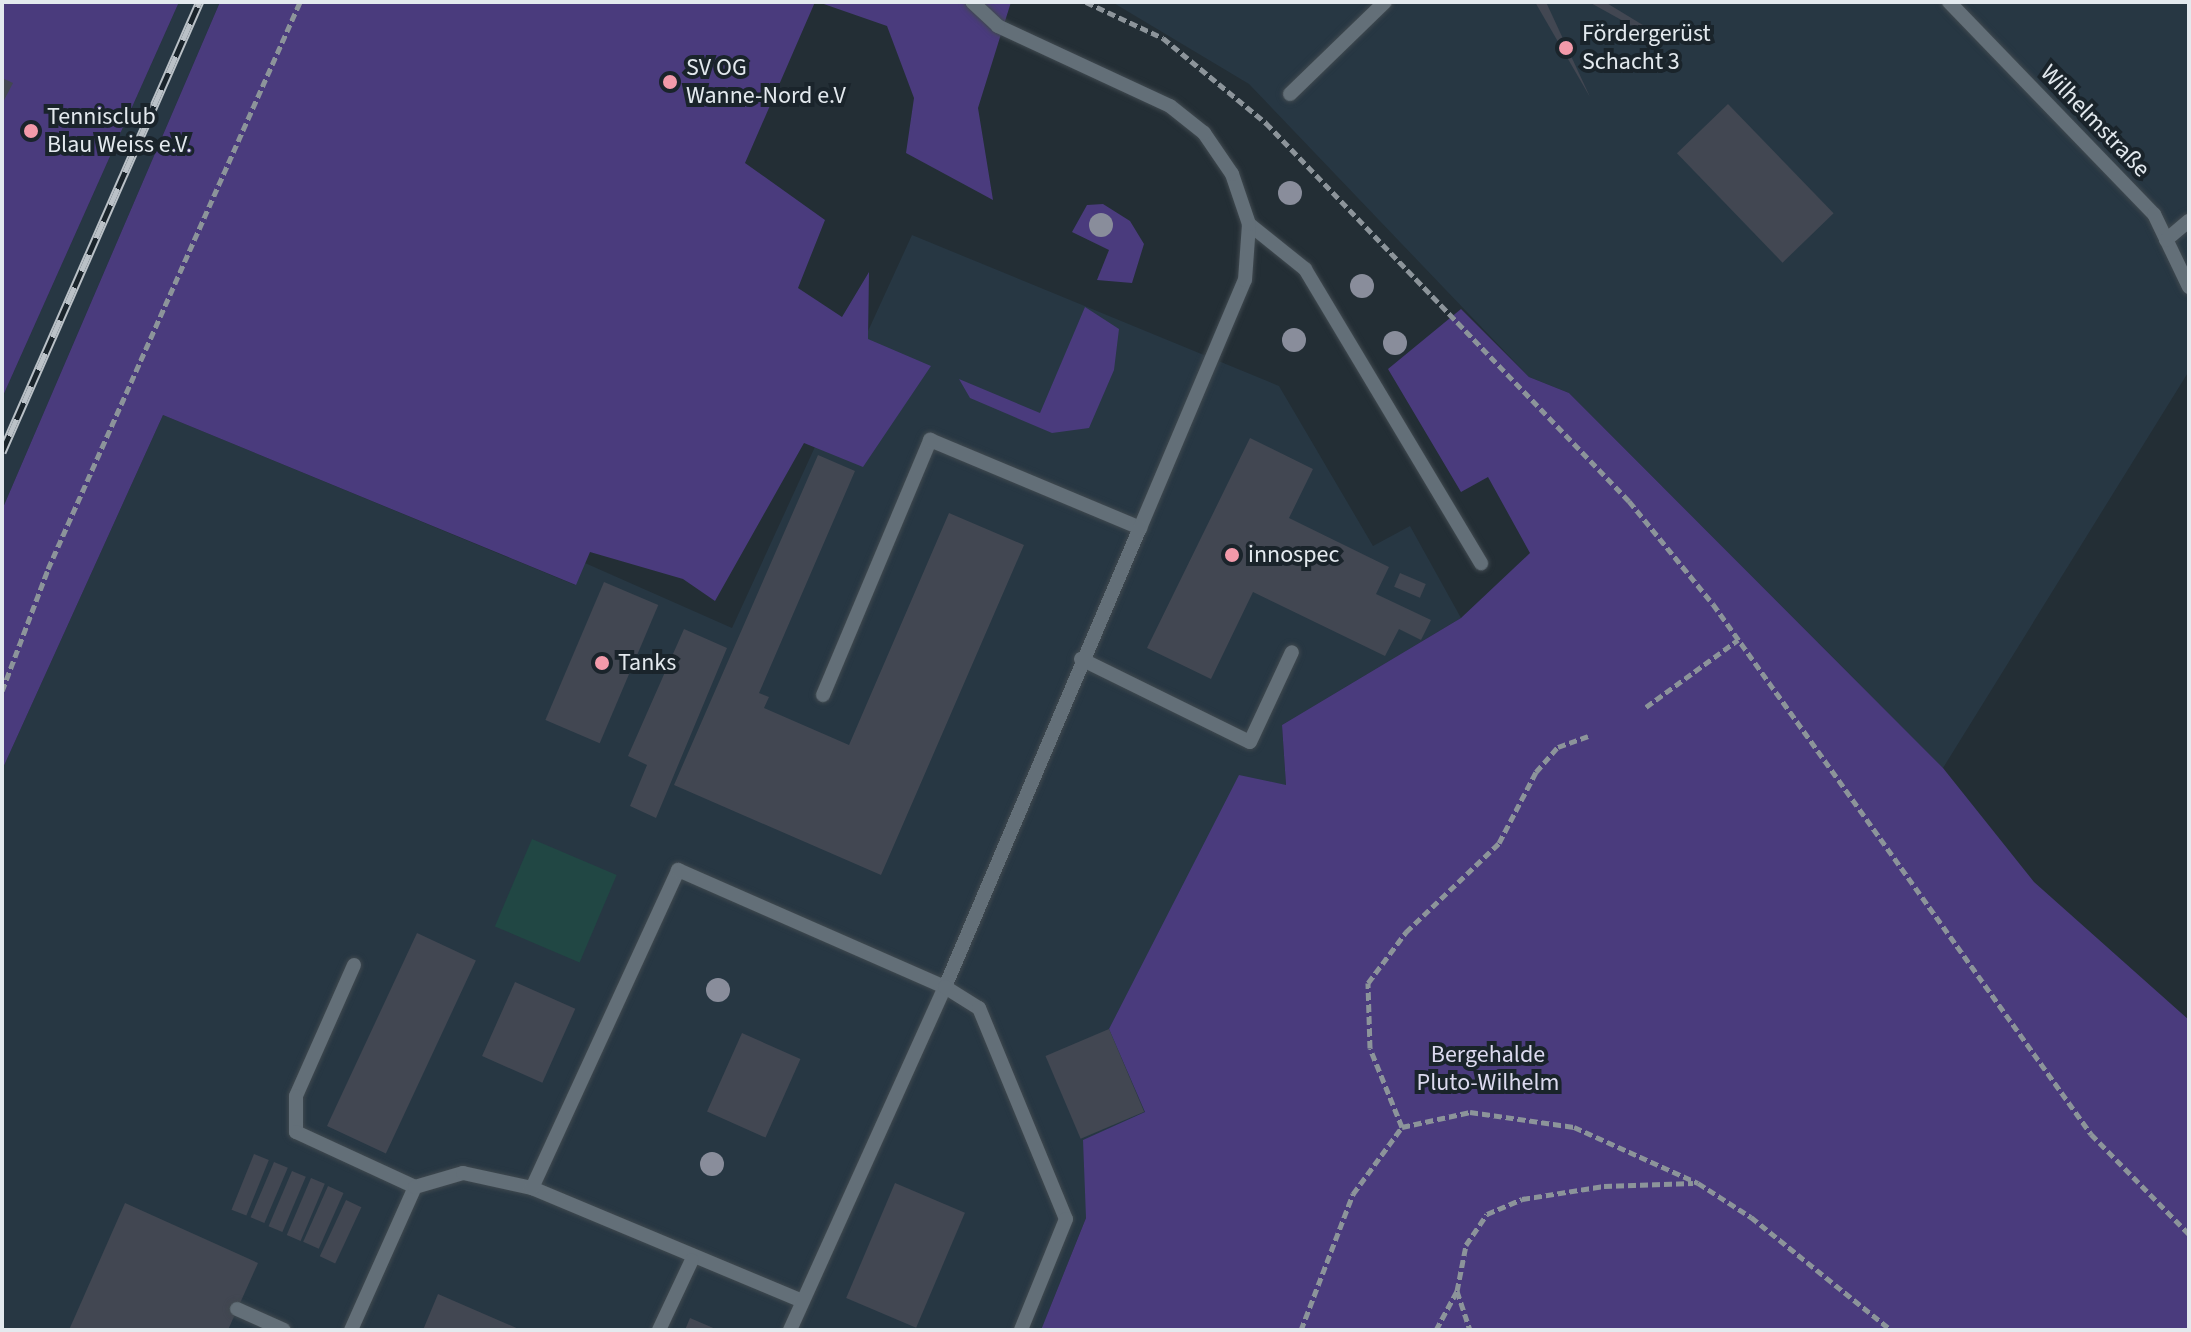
<!DOCTYPE html>
<meta charset="utf-8">
<style>
body{margin:0}
#map{position:relative;width:2191px;height:1332px;overflow:hidden;background:#232e35;font-family:"Source Sans 3",sans-serif}
div>[style]{position:absolute}
[style*='--x']{left:calc(var(--x)*1px);top:calc(var(--y)*1px);width:calc(var(--w)*1px);rotate:calc(var(--a)*1deg)}
.built>*{inset:0;background:#273743}
.green>*{inset:0;background:#4a3b7d}
.water>*{inset:0;background:#214744;transform-origin:0 0}
.building>*{inset:0;background:#424752;transform-origin:0 0}
.path>*{height:5px;margin-top:-2.5px;transform-origin:0;background:repeating-linear-gradient(90deg,#8c949a 0 8px,transparent 0 12px)}
.roads{filter:drop-shadow(0 0 2px #40494f) drop-shadow(0 0 2px #40494f)}
.service>*{height:14px;margin:-7px;padding:0 7px;transform-origin:7px;border-radius:7px;background:#636f78}
.rail>*{height:9px;margin-top:-4.5px;transform-origin:0;background:repeating-linear-gradient(90deg,#1a242b 0 18px,#bac1c7 0 36px);box-sizing:border-box;border-block:2px solid #bac1c7}
.trees>*{width:24px;height:24px;margin:-12px;border-radius:50%;background:#898d9b}
.dots>*{width:22px;height:22px;translate:-50% -50%;box-sizing:border-box;border:4px solid #1a242b;border-radius:50%}
span{translate:-50% -50%;white-space:nowrap;text-align:center;line-height:1.15;-webkit-text-stroke:8px #1a242b;paint-order:stroke}
.poi-label{font-size:24px;color:#e3e9ee}
.left{translate:0 -50%;text-align:left}
.street-label{font-size:24px;color:#e3e9ee}
.park-label{font-size:24px;color:#dcdaef}
.frame{position:absolute;inset:0;border:4px solid #e3e9ee;pointer-events:none}
</style>
<div id="map">
<div class="built">
<i style="clip-path:polygon(179px 2px,220px 2px,2px 510px,2px 398px)"></i>
<i style="clip-path:polygon(1112px 2px,2189px 2px,2189px 371px,1943px 768px,1569px 393px,1529px 377px,1249px 84px)"></i>
<i style="clip-path:polygon(912px 235px,1279px 386px,1373px 546px,1410px 526px,1461px 618px,1282px 725px,1286px 786px,1149px 1117px,1086px 1218px,1041px 1330px,2px 1330px,2px 770px,163px 415px,575px 585px,585px 563px,732px 628px)"></i>
</div>
<div class="green">
<i style="clip-path:polygon(2px 2px,179px 2px,2px 398px)"></i>
<i style="clip-path:polygon(220px 2px,815px 2px,745px 163px,825px 220px,798px 288px,842px 317px,869px 272px,868px 339px,931px 366px,863px 467px,804px 443px,715px 601px,683px 579px,590px 552px,576px 585px,163px 415px,2px 770px,2px 510px)"></i>
<i style="clip-path:polygon(818px 2px,1011px 2px,978px 108px,993px 200px,906px 153px,914px 98px,887px 26px)"></i>
<i style="clip-path:polygon(1103px 204px,1130px 221px,1144px 244px,1132px 283px,1097px 280px,1109px 250px,1072px 232px,1087px 205px)"></i>
<i style="clip-path:polygon(1085px 307px,1119px 329px,1114px 370px,1089px 428px,1052px 433px,970px 398px,959px 379px,1040px 413px)"></i>
<i style="clip-path:polygon(1461px 309px,1529px 377px,1569px 393px,1943px 768px,2034px 882px,2189px 1020px,2189px 1330px,1041px 1330px,1086px 1218px,1083px 1140px,1145px 1112px,1109px 1029px,1239px 775px,1286px 785px,1282px 725px,1461px 618px,1530px 553px,1488px 477px,1461px 492px,1388px 369px)"></i>
</div>
<div class="water">
<i style="left:532px;top:839px;width:92px;height:95px;rotate:23deg"></i>
</div>
<div class="building">
<i style="clip-path:polygon(1535px 2px,1546px 2px,1590px 97px)"></i>
<i style="clip-path:polygon(1589px 2px,1605px 2px,1656px 33px,1652px 37px)"></i>
<i style="clip-path:polygon(2px 78px,13px 83px,2px 104px)"></i>
<i style="left:1728px;top:104px;width:152px;height:71px;rotate:46deg"></i>
<i style="clip-path:polygon(1250px 438px,1313px 469px,1289px 518px,1389px 567px,1376px 594px,1431px 620px,1421px 640px,1399px 629px,1385px 656px,1253px 592px,1211px 679px,1147px 648px)"></i>
<i style="clip-path:polygon(818px 455px,855px 471px,759px 693px,769px 697px,764px 708px,849px 745px,949px 513px,1024px 545px,881px 875px,674px 785px)"></i>
<i style="left:1400px;top:573px;width:28px;height:15px;rotate:23deg"></i>
<i style="left:604px;top:582px;width:59px;height:150px;rotate:23deg"></i>
<i style="clip-path:polygon(684px 629px,727px 648px,656px 818px,630px 806px,647px 765px,628px 756px)"></i>
<i style="left:417px;top:933px;width:65px;height:213px;rotate:25deg"></i>
<i style="left:515px;top:982px;width:66px;height:81px;rotate:24deg"></i>
<i style="left:1109px;top:1029px;width:90px;height:69px;rotate:67deg"></i>
<i style="left:742px;top:1033px;width:64px;height:86px;rotate:24deg"></i>
<i style="left:254px;top:1154px;width:16px;height:60px;rotate:22deg"></i>
<i style="left:274px;top:1162px;width:15px;height:60px;rotate:23deg"></i>
<i style="left:292px;top:1171px;width:15px;height:60px;rotate:23deg"></i>
<i style="left:311px;top:1178px;width:15px;height:62px;rotate:23deg"></i>
<i style="left:895px;top:1183px;width:76px;height:125px;rotate:23deg"></i>
<i style="left:328px;top:1186px;width:17px;height:61px;rotate:24deg"></i>
<i style="left:346px;top:1200px;width:17px;height:62px;rotate:25deg"></i>
<i style="clip-path:polygon(125px 1203px,258px 1263px,228px 1330px,69px 1330px)"></i>
<i style="clip-path:polygon(438px 1294px,521px 1330px,423px 1330px)"></i>
<i style="clip-path:polygon(690px 1318px,718px 1330px,685px 1330px)"></i>
</div>
<div class="path">
<i style="--x:1086;--y:2;--w:85;--a:25.1"></i>
<i style="--x:1163;--y:38;--w:134;--a:39.5"></i>
<i style="--x:1266;--y:123;--w:524;--a:46.16"></i>
<i style="--x:1629;--y:501;--w:133;--a:50.8"></i>
<i style="--x:1713;--y:604;--w:651;--a:54.5"></i>
<i style="--x:2091;--y:1134;--w:140;--a:45.6"></i>
<i style="--x:2;--y:691;--w:130;--a:-69.3"></i>
<i style="--x:48;--y:569;--w:620;--a:-66.04"></i>
<i style="--x:1646;--y:707;--w:114;--a:-36.1"></i>
<i style="--x:1402;--y:1127;--w:70;--a:-12.4"></i>
<i style="--x:1470;--y:1112;--w:105;--a:8.2"></i>
<i style="--x:1574;--y:1127;--w:136;--a:24.3"></i>
<i style="--x:1698;--y:1183;--w:63;--a:32.7"></i>
<i style="--x:1751;--y:1217;--w:180;--a:38.9"></i>
<i style="--x:1457;--y:1291;--w:41;--a:71.6"></i>
<i style="--x:1301;--y:1330;--w:146;--a:-69.1"></i>
<i style="--x:1353;--y:1194;--w:83;--a:-53.8"></i>
<i style="--x:1402;--y:1127;--w:85;--a:-112.1"></i>
<i style="--x:1370;--y:1048;--w:65;--a:-91.8"></i>
<i style="--x:1368;--y:983;--w:64;--a:-53.3"></i>
<i style="--x:1406;--y:932;--w:129;--a:-43.7"></i>
<i style="--x:1499;--y:843;--w:80;--a:-62.5"></i>
<i style="--x:1536;--y:772;--w:33;--a:-49"></i>
<i style="--x:1558;--y:747;--w:32;--a:-20"></i>
<i style="--x:1436;--y:1330;--w:44;--a:-61.7"></i>
<i style="--x:1457;--y:1291;--w:47;--a:-78.9"></i>
<i style="--x:1466;--y:1245;--w:37;--a:-56"></i>
<i style="--x:1487;--y:1214;--w:38;--a:-23"></i>
<i style="--x:1522;--y:1199;--w:83;--a:-9"></i>
<i style="--x:1604;--y:1186;--w:89;--a:-1.9"></i>
</div>
<div class="roads">
<div class="service">
<i style="--x:1949;--y:2;--w:295;--a:46"></i>
<i style="--x:2154;--y:214;--w:81;--a:64.4"></i>
<i style="--x:1290;--y:94;--w:132;--a:-44.1"></i>
<i style="--x:1249;--y:224;--w:72;--a:38.8"></i>
<i style="--x:1305;--y:269;--w:343;--a:59.1"></i>
<i style="--x:2166;--y:240;--w:30;--a:-40"></i>
<i style="--x:1081;--y:659;--w:188;--a:26.2"></i>
<i style="--x:1250;--y:742;--w:99;--a:-65"></i>
<i style="--x:823;--y:695;--w:277;--a:-67.2"></i>
<i style="--x:930;--y:440;--w:228;--a:22.7"></i>
<i style="--x:1140;--y:528;--w:269;--a:-67.1"></i>
<i style="--x:1245;--y:280;--w:56;--a:-85.9"></i>
<i style="--x:1249;--y:224;--w:53;--a:-108.8"></i>
<i style="--x:1232;--y:174;--w:50;--a:-124.3"></i>
<i style="--x:1204;--y:133;--w:43;--a:-141.5"></i>
<i style="--x:1170;--y:106;--w:190;--a:-155.1"></i>
<i style="--x:998;--y:26;--w:35;--a:-137"></i>
<i style="--x:354;--y:965;--w:143;--a:113.9"></i>
<i style="--x:296;--y:1096;--w:36;--a:90"></i>
<i style="--x:296;--y:1132;--w:131;--a:24.8"></i>
<i style="--x:532;--y:1188;--w:293;--a:22.7"></i>
<i style="--x:237;--y:1309;--w:51;--a:24.1"></i>
<i style="--x:351;--y:1330;--w:157;--a:-65.9"></i>
<i style="--x:415;--y:1187;--w:50;--a:-16.3"></i>
<i style="--x:463;--y:1173;--w:71;--a:12.3"></i>
<i style="--x:532;--y:1188;--w:350;--a:-65.3"></i>
<i style="--x:678;--y:870;--w:292;--a:23.7"></i>
<i style="--x:945;--y:987;--w:499;--a:-67"></i>
<i style="--x:659;--y:1330;--w:77;--a:-64.8"></i>
<i style="--x:790;--y:1330;--w:376;--a:-65.7"></i>
<i style="--x:945;--y:987;--w:40;--a:32"></i>
<i style="--x:979;--y:1008;--w:228;--a:67.6"></i>
<i style="--x:1066;--y:1219;--w:120;--a:112.1"></i>
</div>
</div>
<div class="rail">
<i style="--x:2;--y:452;--w:492;--a:-66.3"></i>
</div>
<div class="trees">
<i style="left:1290px;top:193px"></i>
<i style="left:1101px;top:225px"></i>
<i style="left:1362px;top:286px"></i>
<i style="left:1294px;top:340px"></i>
<i style="left:1395px;top:343px"></i>
<i style="left:718px;top:990px"></i>
<i style="left:712px;top:1164px"></i>
</div>
<div class="dots">
<i style="left:1566px;top:48px;background:#f39aaa"></i>
<i style="left:670px;top:82px;background:#f39aaa"></i>
<i style="left:31px;top:131px;background:#f39aaa"></i>
<i style="left:1232px;top:555px;background:#f39aaa"></i>
<i style="left:602px;top:663px;background:#f39aaa"></i>
</div>
<div class="poi-label">
<span class="left" style="left:1582px;top:48px">Fördergerüst<br>Schacht 3</span>
<span class="left" style="left:686px;top:82px">SV OG<br>Wanne-Nord e.V</span>
<span class="left" style="left:47px;top:131px">Tennisclub<br>Blau Weiss e.V.</span>
<span class="left" style="left:1248px;top:555px">innospec</span>
<span class="left" style="left:618px;top:663px">Tanks</span>
</div>
<div class="street-label">
<span style="left:2095px;top:121px;rotate:46deg">Wilhelmstraße</span>
</div>
<div class="park-label">
<span style="left:1488px;top:1069px">Bergehalde<br>Pluto-Wilhelm</span>
</div>
<div class="frame"></div>
</div>
